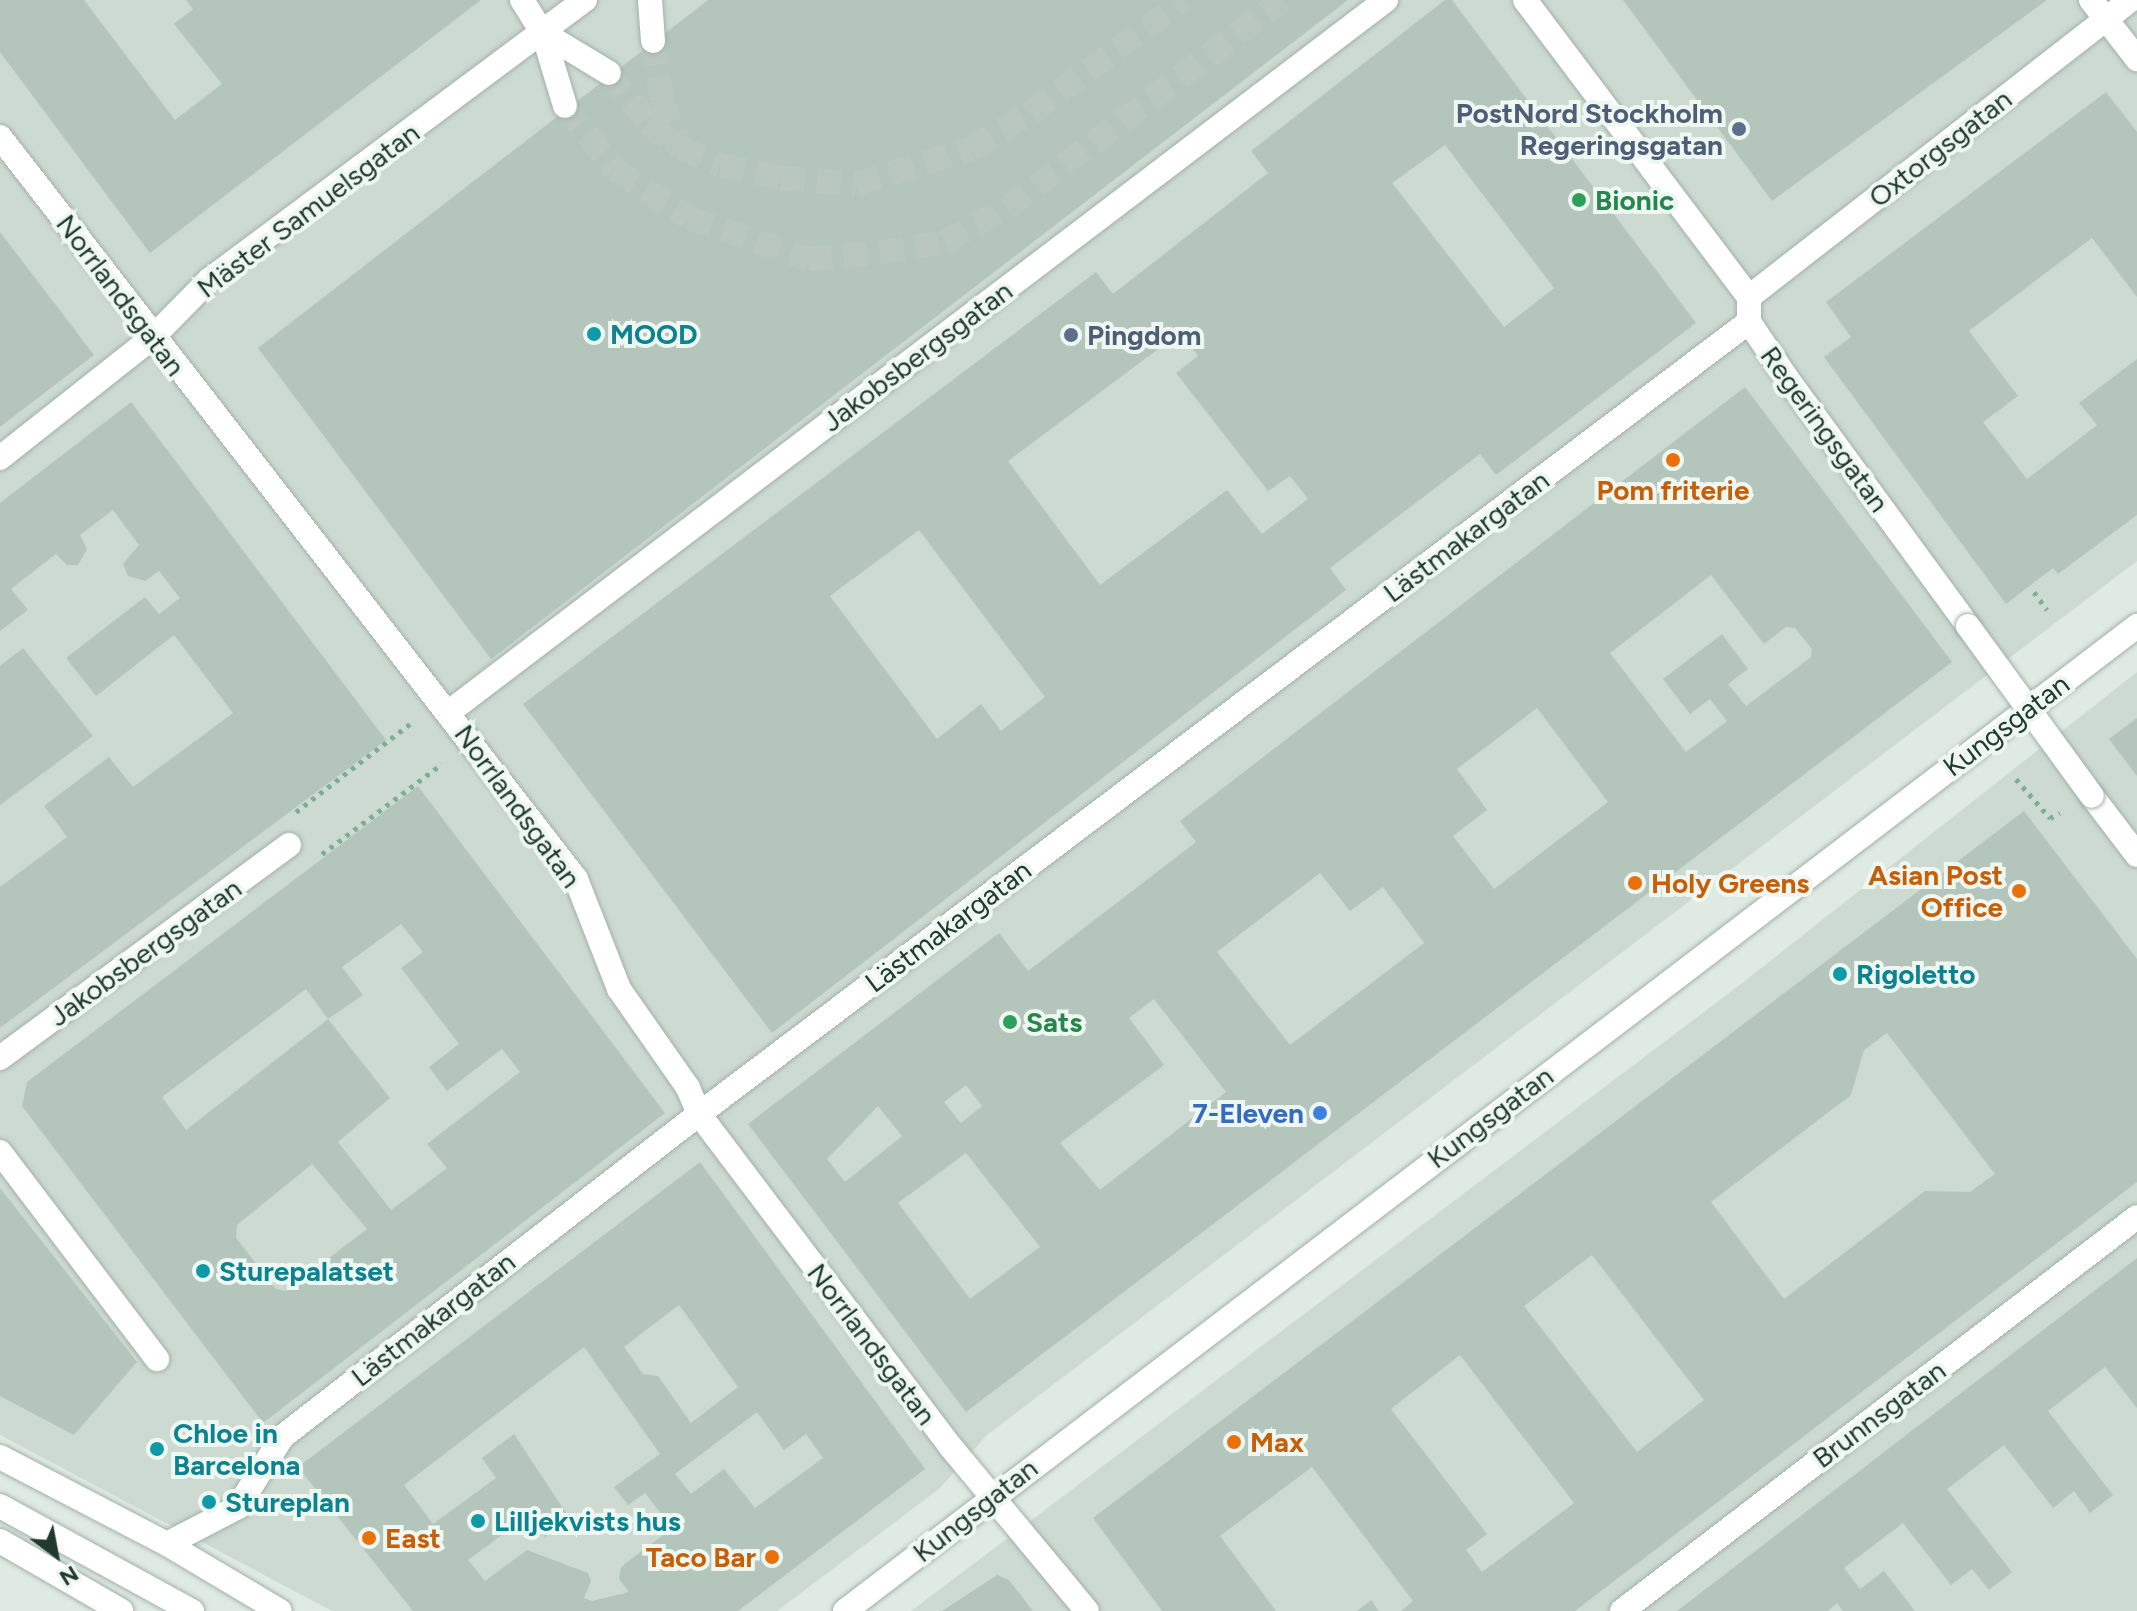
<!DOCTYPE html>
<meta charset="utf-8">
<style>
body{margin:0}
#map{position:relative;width:2137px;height:1611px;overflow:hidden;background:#dfeae3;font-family:Figtree,sans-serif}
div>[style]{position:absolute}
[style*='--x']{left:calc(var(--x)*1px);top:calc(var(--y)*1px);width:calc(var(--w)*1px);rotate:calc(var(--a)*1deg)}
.built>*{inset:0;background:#cddad2}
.building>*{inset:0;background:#b4c5bc}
.secondary-tunnel>*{height:24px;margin-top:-12px;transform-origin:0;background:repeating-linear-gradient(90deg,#b9c7bf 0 24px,transparent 0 36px)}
.path>*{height:5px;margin-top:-2.5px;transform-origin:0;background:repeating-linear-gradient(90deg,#7fae98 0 4px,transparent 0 10px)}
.roads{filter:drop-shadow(0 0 2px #a2b2a9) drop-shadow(0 0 2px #a2b2a9)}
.service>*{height:24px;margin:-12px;padding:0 12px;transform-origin:12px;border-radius:12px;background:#fff}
.pedestrian>*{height:24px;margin:-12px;padding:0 12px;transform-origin:12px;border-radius:12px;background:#fff}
.minor>*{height:24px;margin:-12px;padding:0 12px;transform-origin:12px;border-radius:12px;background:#fff}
.tertiary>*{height:24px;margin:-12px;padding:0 12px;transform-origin:12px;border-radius:12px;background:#fff}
.secondary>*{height:24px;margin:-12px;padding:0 12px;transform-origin:12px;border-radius:12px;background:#fff}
.bridges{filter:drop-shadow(0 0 2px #a2b2a9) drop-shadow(0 0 2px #a2b2a9)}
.minor-bridge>*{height:24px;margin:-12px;padding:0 12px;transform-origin:12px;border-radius:12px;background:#fff}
.dots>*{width:22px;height:22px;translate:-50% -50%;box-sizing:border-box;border:4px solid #eff7f2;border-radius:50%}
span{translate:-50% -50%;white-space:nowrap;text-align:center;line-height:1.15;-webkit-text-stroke:8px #eff7f2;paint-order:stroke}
.service-label{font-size:28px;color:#4e5e75;font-weight:700}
.right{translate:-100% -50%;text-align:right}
.left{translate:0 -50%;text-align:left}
.street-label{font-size:28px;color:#203a2f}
.leisure-label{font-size:28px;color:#27864d;font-weight:700}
.culture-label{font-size:28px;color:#0d838f;font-weight:700}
.food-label{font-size:28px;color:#c56008;font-weight:700}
.shop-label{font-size:28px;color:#366cbe;font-weight:700}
.north{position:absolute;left:16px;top:1515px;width:80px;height:80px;-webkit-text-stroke:6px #eff7f2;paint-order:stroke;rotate:148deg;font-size:22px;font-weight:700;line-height:32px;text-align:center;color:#203a2f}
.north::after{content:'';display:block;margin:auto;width:28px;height:36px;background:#203a2f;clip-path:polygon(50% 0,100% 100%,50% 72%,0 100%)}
</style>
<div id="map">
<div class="built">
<i style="clip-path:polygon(0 0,2137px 0,2137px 561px,987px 1435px,939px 1489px,777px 1611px,332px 1611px,0 1435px)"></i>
<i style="clip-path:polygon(2137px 672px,2137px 1611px,911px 1611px,1741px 984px)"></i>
</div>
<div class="building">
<i style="clip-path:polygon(0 0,84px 0,175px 120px,222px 84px,174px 24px,193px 9px,186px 0,481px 0,150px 253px,0 52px)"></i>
<i style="clip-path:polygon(708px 0,1348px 0,491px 659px,258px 348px)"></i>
<i style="clip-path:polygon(evenodd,1445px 0,1452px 0,1696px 323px,1496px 475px,1480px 454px,1330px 568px,1346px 590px,772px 1033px,523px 704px,1096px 272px,1113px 294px,1268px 173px,1251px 151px,1445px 0,1445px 145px,1554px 288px,1504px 327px,1392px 183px,1445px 145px,1445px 0,1181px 332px,1198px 356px,1176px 373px,1268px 491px,1290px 476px,1308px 499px,1262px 534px,1227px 490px,1100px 585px,1008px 461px,1181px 332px,1445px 0,919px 530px,1045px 697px,1001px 731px,981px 704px,937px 739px,830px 596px,919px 530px)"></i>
<i style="clip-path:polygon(1623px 0,2047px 0,1772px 201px)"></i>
<i style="clip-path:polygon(2106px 92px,2137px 132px,2137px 297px,2092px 238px,1969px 331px,2018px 396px,1983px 422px,2027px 479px,2097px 425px,2079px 403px,2137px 359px,2137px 515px,2058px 574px,2053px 568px,2006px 604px,1824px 357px,1851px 337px,1826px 302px)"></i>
<i style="clip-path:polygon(0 232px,94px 355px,0 427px)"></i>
<i style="clip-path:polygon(evenodd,1745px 387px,1952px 662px,966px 1412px,748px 1124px,999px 933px,1028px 971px,1196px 842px,1180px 821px,1745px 387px,1711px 575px,1764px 644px,1786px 627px,1795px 628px,1812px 649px,1811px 657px,1746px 706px,1728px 684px,1748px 669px,1722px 634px,1663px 679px,1690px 714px,1710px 699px,1727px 721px,1686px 752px,1610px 653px,1711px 575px,1745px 387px,1537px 708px,1608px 802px,1494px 889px,1453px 836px,1487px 810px,1457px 769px,1537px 708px,1745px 387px,1320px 873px,1350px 911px,1383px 887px,1424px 943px,1290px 1045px,1217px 952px,1320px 873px,1745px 387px,1154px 999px,1226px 1092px,1100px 1190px,1060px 1143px,1164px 1065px,1129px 1018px,1154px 999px,1745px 387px,966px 1085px,982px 1106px,961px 1123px,944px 1102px,966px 1085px,1745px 387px,878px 1106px,902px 1136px,845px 1182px,827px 1159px,878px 1106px,1745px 387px,966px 1153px,1040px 1247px,970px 1299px,898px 1203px,966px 1153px)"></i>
<i style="clip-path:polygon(131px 402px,386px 740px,0 1028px,0 887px,67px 837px,44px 806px,109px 757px,133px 787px,233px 713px,174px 635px,96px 696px,66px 658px,145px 597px,159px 614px,180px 598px,159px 571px,145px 581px,128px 576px,123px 564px,139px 545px,113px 510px,80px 535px,87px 549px,78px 565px,67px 565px,56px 554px,11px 589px,28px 610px,0 631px,0 503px)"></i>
<i style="clip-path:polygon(23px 648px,93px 736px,0 805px,0 666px)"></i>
<i style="clip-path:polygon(2137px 718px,2137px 776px,2109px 739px)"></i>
<i style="clip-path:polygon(evenodd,418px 786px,665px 1113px,263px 1423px,22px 1106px,27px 1082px,418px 786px,401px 924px,423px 952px,401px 968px,459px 1044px,429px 1067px,447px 1091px,502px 1049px,520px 1072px,427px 1144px,447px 1168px,391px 1210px,338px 1142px,390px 1098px,328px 1019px,363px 995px,342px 967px,401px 924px,418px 786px,306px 989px,328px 1019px,186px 1130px,162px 1097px,306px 989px,418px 786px,312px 1164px,367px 1229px,286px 1291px,276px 1289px,236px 1238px,237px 1225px,312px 1164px)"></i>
<i style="clip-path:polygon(evenodd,2024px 811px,2137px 959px,2137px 1182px,1575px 1611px,1401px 1611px,1413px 1601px,1312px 1467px,1220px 1536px,1276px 1611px,1162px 1611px,1093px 1518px,2024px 811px,1887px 1033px,1995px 1174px,1970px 1192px,1925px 1191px,1784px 1299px,1711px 1202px,1851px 1095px,1864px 1050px,1887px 1033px,2024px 811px,1592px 1255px,1704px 1400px,1637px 1452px,1524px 1306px,1592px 1255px,2024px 811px,1460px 1355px,1574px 1503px,1482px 1572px,1466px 1550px,1487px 1534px,1391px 1409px,1460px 1355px)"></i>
<i style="clip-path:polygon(evenodd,700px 1162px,925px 1469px,738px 1611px,413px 1611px,298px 1467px,700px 1162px,679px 1305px,738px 1387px,691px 1423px,658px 1376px,643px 1374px,624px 1347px,679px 1305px,700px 1162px,584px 1347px,660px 1454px,614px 1487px,628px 1505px,645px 1493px,672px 1528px,621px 1567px,619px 1579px,629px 1592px,592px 1601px,584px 1598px,591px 1581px,588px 1573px,527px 1550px,485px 1581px,468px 1560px,529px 1515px,545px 1537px,570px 1519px,514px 1434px,482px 1458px,496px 1478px,433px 1524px,404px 1485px,584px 1347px,700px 1162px,757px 1412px,784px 1450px,806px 1434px,823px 1458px,755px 1508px,724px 1469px,691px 1494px,675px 1474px,757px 1412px)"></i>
<i style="clip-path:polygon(0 1188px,137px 1362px,74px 1435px,0 1396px)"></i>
<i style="clip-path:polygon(2137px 1258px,2137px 1408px,2105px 1367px,2048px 1411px,2113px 1495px,2090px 1513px,2074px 1491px,2053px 1508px,2004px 1445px,1947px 1489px,2012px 1572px,1989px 1590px,1972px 1569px,1951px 1585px,1903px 1523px,1844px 1568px,1860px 1589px,1884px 1571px,1915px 1611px,1843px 1611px,1837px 1603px,1828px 1611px,1677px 1611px)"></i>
<i style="clip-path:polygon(997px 1575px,1009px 1580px,1033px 1611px,942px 1611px)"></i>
<i style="clip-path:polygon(1371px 1600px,1379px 1611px,1357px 1611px)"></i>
</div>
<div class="secondary-tunnel">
<i style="--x:653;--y:41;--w:59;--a:81.2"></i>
<i style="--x:662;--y:99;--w:50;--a:70.1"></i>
<i style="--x:609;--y:73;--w:63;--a:52"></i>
<i style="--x:648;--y:123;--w:41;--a:38"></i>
<i style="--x:680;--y:148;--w:44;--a:22.5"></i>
<i style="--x:721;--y:165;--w:61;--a:12.2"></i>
<i style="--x:781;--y:178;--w:75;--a:4.6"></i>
<i style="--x:856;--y:184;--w:120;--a:-16.9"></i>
<i style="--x:971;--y:149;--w:69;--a:-31.4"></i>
<i style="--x:1030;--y:113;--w:191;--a:-36.3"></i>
<i style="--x:565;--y:106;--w:81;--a:52"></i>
<i style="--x:615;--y:170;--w:88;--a:33"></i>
<i style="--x:689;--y:218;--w:126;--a:19"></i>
<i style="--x:808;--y:259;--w:72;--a:-4.8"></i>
<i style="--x:880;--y:253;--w:65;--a:-9.8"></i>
<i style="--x:944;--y:242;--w:72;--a:-28.4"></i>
<i style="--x:1007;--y:208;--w:345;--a:-37.1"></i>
</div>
<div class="path">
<i style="--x:2034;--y:592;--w:22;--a:54"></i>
<i style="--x:2016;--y:779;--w:52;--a:48.9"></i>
<i style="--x:2050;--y:818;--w:11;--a:-27"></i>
<i style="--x:296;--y:812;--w:145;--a:-37.7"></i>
<i style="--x:322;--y:854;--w:150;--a:-36.9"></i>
</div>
<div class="roads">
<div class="service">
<i style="--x:2091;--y:0;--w:24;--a:52"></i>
</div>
<div class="pedestrian">
<i style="--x:0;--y:458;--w:195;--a:-38.3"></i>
<i style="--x:449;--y:712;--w:1177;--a:-37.23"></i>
<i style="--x:0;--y:1152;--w:260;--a:52.8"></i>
<i style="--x:167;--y:1544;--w:80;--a:-27.5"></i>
<i style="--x:238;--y:1507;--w:83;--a:-57.8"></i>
<i style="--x:282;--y:1437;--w:527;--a:-37.76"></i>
</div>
<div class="minor">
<i style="--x:522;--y:0;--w:39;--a:58"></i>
<i style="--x:1525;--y:0;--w:372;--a:53"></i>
<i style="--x:1749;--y:297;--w:25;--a:90"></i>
<i style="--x:1749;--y:322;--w:66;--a:56.1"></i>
<i style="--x:1786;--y:377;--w:308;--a:53.8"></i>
<i style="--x:2106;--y:19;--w:51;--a:52.2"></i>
<i style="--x:1749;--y:297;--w:484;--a:-37.9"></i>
<i style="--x:153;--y:337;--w:80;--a:-45.5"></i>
<i style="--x:209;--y:280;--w:469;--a:-36.7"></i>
<i style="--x:2092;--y:796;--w:74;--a:52.7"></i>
<i style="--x:0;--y:1058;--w:359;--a:-36.4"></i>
<i style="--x:699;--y:1114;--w:1315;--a:-37.03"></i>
<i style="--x:1622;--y:1611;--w:648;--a:-37.42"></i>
</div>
<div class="tertiary">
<i style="--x:0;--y:137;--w:939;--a:52.18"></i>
<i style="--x:576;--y:879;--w:118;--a:68.6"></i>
<i style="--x:619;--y:989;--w:121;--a:55.1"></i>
<i style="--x:688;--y:1088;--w:28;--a:67"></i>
<i style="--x:699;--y:1114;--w:416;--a:52.9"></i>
<i style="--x:950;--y:1446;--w:214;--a:50.3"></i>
<i style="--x:0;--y:1457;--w:188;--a:27.5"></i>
<i style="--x:167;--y:1544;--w:131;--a:30.7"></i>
<i style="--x:0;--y:1506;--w:219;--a:28.7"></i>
<i style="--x:0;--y:1541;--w:140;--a:30"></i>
<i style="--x:845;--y:1611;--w:1625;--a:-37.32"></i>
</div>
<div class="secondary">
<i style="--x:650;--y:0;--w:41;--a:85.8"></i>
<i style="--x:543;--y:33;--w:77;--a:31.2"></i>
<i style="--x:543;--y:33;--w:76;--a:73.2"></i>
</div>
</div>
<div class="bridges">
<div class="minor-bridge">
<i style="--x:1968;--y:626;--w:210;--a:53.9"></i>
</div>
</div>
<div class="dots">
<i style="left:1739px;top:129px;background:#5c6f8a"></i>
<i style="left:1579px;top:200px;background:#2e9e5b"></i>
<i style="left:594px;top:334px;background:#0f9aa8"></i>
<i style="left:1071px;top:335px;background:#5c6f8a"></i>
<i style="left:1673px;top:460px;background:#e8710a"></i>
<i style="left:1635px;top:883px;background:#e8710a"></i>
<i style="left:2019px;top:891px;background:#e8710a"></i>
<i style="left:1840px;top:974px;background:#0f9aa8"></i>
<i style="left:1010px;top:1022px;background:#2e9e5b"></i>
<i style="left:1320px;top:1113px;background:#3f7fe0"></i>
<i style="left:203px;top:1271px;background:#0f9aa8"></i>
<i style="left:1234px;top:1442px;background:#e8710a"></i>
<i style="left:157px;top:1449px;background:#0f9aa8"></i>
<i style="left:209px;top:1502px;background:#0f9aa8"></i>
<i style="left:478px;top:1521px;background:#0f9aa8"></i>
<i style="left:369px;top:1538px;background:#e8710a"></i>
<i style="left:772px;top:1557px;background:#e8710a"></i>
</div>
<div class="service-label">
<span class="right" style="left:1723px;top:129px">PostNord Stockholm<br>Regeringsgatan</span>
<span class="left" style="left:1087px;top:335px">Pingdom</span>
</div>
<div class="street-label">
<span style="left:1940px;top:148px;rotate:-38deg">Oxtorgsgatan</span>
<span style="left:308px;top:210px;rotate:-37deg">Mäster Samuelsgatan</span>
<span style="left:121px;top:295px;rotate:53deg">Norrlandsgatan</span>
<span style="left:917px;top:356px;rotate:-37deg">Jakobsbergsgatan</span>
<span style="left:1825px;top:429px;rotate:54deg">Regeringsgatan</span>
<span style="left:1466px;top:536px;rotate:-37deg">Lästmakargatan</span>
<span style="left:2006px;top:725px;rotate:-37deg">Kungsgatan</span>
<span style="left:518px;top:806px;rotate:54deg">Norrlandsgatan</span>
<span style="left:948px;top:926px;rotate:-37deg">Lästmakargatan</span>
<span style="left:145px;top:952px;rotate:-36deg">Jakobsbergsgatan</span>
<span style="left:1490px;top:1117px;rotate:-37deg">Kungsgatan</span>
<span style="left:433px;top:1319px;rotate:-38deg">Lästmakargatan</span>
<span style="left:872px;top:1344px;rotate:53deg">Norrlandsgatan</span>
<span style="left:1879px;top:1414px;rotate:-37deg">Brunnsgatan</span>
<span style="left:975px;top:1510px;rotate:-38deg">Kungsgatan</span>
</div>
<div class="leisure-label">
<span class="left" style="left:1595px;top:200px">Bionic</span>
<span class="left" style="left:1026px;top:1022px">Sats</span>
</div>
<div class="culture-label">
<span class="left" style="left:610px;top:334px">MOOD</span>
<span class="left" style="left:1856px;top:974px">Rigoletto</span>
<span class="left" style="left:219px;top:1271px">Sturepalatset</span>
<span class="left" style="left:173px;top:1449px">Chloe in<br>Barcelona</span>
<span class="left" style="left:225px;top:1502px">Stureplan</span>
<span class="left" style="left:494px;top:1521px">Lilljekvists hus</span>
</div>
<div class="food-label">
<span style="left:1673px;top:490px">Pom friterie</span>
<span class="right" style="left:2003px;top:891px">Asian Post<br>Office</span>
<span class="left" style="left:1651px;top:883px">Holy Greens</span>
<span class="left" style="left:1250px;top:1442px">Max</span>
<span class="left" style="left:385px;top:1538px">East</span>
<span class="right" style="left:756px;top:1557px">Taco Bar</span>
</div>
<div class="shop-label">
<span class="right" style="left:1304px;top:1113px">7-Eleven</span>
</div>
<div class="north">N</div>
</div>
